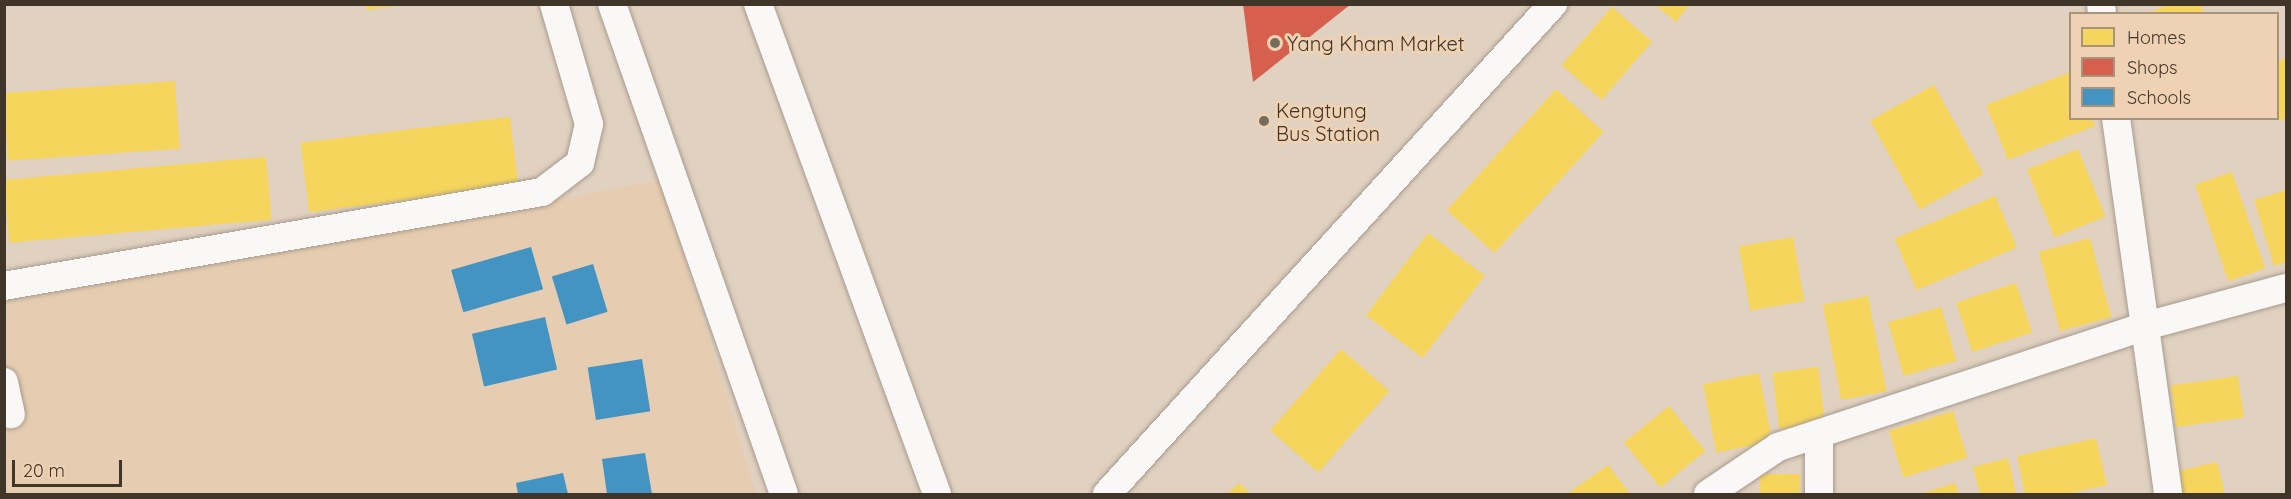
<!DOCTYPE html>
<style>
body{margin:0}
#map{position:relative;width:2291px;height:499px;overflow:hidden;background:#e1d1c0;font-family:Quicksand,sans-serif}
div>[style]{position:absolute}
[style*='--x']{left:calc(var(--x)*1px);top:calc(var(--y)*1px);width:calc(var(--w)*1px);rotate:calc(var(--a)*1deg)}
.built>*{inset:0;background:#e6cdb1}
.homes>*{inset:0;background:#f6d55c;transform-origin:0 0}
.shops>*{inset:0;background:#d6604d}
.schools>*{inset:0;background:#4393c3;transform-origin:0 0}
.roads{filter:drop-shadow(0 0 2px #a89c8e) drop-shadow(0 0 2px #a89c8e)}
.street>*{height:28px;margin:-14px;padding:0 14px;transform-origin:14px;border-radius:14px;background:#faf8f6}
.dots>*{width:16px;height:16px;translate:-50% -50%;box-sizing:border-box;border:3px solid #eed2b3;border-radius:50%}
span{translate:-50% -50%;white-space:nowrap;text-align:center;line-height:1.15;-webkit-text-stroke:6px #eed2b3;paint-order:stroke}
.poi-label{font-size:20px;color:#403529}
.left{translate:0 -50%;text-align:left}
.frame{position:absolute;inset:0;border:6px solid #403529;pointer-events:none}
.legend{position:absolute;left:2069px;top:12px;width:210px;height:108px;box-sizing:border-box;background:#eed2b3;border:2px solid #a8937c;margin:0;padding:8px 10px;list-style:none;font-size:18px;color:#403529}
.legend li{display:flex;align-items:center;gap:12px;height:30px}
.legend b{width:30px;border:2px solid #a8937c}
.scale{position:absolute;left:12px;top:460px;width:110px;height:27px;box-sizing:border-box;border:3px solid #403529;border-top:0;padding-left:8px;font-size:18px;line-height:21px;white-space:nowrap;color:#403529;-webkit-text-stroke:4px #eed2b3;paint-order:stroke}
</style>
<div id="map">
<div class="built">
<i style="clip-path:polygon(661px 180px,756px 494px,5px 494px,5px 302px)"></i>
</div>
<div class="homes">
<i style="clip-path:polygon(366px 4px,396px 4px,396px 6px,367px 10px)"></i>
<i style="clip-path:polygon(1654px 4px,1690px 4px,1676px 22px)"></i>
<i style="clip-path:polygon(2169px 4px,2201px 4px,2204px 14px,2147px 14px)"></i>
<i style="left:1612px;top:7px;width:53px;height:77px;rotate:41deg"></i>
<i style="clip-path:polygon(2286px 58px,2286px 118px,2279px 121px,2278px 61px)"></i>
<i style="clip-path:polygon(2070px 72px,2070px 118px,2092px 118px,2095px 126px,2008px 160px,1986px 105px)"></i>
<i style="left:175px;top:81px;width:68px;height:172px;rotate:86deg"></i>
<i style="left:1934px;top:85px;width:102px;height:73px;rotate:61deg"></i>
<i style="left:1556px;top:89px;width:64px;height:163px;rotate:42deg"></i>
<i style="left:510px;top:117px;width:70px;height:211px;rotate:83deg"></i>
<i style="left:2078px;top:149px;width:73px;height:55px;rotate:68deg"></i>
<i style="left:266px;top:157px;width:63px;height:263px;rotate:85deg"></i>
<i style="left:2232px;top:172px;width:102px;height:39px;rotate:71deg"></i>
<i style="clip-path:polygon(2286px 190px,2286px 262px,2274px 266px,2254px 200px)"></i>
<i style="left:1995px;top:196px;width:56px;height:109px;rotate:67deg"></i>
<i style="left:1428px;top:233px;width:71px;height:103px;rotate:37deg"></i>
<i style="left:1793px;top:237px;width:65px;height:55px;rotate:80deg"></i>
<i style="left:2090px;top:238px;width:82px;height:53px;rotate:75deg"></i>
<i style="left:2016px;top:283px;width:52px;height:63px;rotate:72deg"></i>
<i style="left:1868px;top:296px;width:97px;height:46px;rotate:79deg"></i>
<i style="left:1941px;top:307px;width:56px;height:55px;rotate:74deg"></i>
<i style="left:1341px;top:349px;width:64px;height:108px;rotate:41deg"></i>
<i style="left:1818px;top:367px;width:57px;height:46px;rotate:83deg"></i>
<i style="left:1759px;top:373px;width:70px;height:57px;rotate:79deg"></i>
<i style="left:2238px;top:376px;width:42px;height:68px;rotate:82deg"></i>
<i style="left:1669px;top:406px;width:58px;height:58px;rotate:51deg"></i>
<i style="left:1953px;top:411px;width:49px;height:67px;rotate:73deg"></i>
<i style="clip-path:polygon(2096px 438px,2107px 485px,2067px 494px,2025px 494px,2017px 456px)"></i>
<i style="clip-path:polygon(2008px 458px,2016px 494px,1980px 494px,1973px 467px)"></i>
<i style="clip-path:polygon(2217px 462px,2225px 494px,2179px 494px,2174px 472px)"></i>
<i style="clip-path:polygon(1608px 465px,1630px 494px,1567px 494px)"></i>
<i style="left:1760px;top:474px;width:40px;height:20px"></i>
<i style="clip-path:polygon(1239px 483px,1251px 494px,1227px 494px)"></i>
<i style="clip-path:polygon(1955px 483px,1959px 494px,1920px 494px)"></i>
</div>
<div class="shops">
<i style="clip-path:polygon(1243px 4px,1351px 4px,1253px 82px)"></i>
</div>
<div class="schools">
<i style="left:531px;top:247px;width:44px;height:83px;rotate:74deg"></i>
<i style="left:593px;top:264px;width:50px;height:43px;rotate:73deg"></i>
<i style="left:545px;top:317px;width:54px;height:75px;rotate:77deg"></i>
<i style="left:642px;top:359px;width:53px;height:55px;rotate:81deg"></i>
<i style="clip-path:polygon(645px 453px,652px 494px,607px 494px,602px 459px)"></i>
<i style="clip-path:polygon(563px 473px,568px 494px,518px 494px,516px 483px)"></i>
</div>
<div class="roads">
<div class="street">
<i style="--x:612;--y:4;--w:519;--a:70.66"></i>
<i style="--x:758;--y:4;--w:522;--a:69.93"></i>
<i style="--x:2101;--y:4;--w:10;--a:84"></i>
<i style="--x:2116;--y:118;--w:380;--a:82.1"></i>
<i style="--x:4;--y:286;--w:546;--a:-9.91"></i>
<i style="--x:542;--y:192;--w:48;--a:-37.3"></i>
<i style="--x:580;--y:163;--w:40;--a:-77"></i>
<i style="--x:589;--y:124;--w:125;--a:-106.3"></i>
<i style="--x:4;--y:382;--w:33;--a:78"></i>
<i style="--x:1107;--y:494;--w:663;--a:-47.69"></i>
<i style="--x:1708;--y:494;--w:84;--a:-33.9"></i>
<i style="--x:1778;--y:447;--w:386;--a:-18.2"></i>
<i style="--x:2145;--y:326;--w:146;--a:-15.1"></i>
<i style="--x:1819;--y:494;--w:60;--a:-90"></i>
</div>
</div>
<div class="dots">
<i style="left:1275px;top:43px;background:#786c5e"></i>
<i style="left:1264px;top:121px;background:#786c5e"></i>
</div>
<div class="poi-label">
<span class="left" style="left:1287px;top:43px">Yang Kham Market</span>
<span class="left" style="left:1276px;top:122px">Kengtung<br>Bus Station</span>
</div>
<div class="frame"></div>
<ul class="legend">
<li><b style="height:16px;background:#f6d55c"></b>Homes</li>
<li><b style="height:16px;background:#d6604d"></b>Shops</li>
<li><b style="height:16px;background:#4393c3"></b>Schools</li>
</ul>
<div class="scale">20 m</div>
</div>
